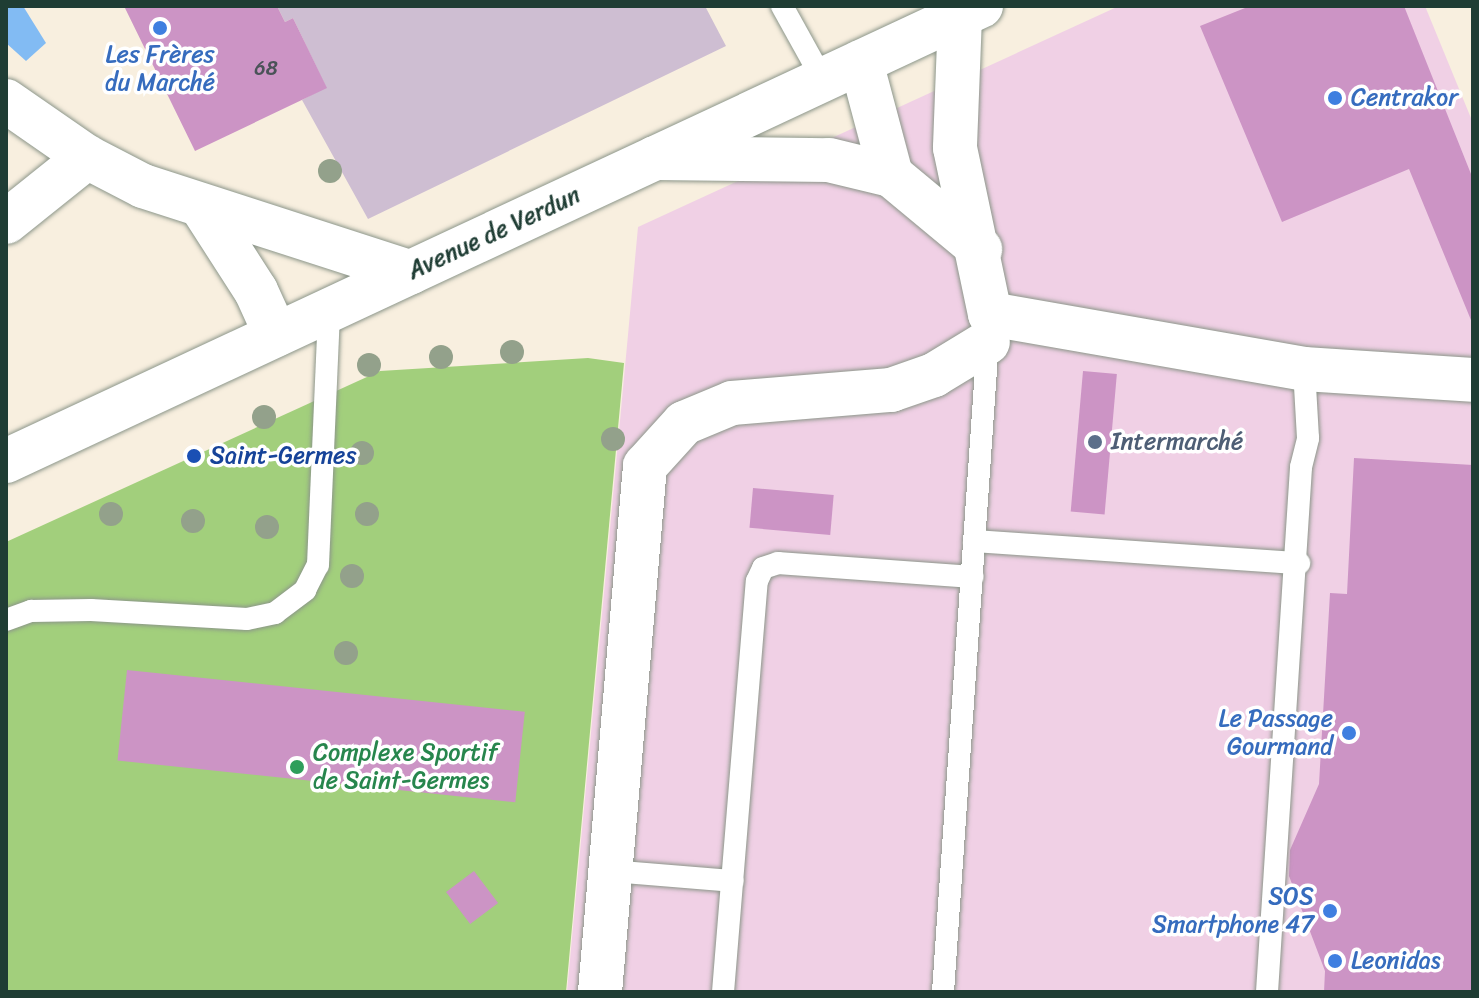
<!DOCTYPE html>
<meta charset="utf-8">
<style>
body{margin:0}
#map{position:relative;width:1479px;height:998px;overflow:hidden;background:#f8efdf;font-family:Sriracha,sans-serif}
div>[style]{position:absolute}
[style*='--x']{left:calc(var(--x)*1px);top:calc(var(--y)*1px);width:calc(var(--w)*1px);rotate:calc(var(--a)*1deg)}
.built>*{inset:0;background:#f0d0e5}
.industrial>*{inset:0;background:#cebed2}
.green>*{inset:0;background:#a2cf7c}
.water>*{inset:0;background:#82bbf3}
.building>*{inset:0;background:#cc94c5;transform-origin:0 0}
.roads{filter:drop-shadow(0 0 2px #8c968a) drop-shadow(0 0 2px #8c968a)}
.service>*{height:22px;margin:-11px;padding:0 11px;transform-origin:11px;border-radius:11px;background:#fff}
.minor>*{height:44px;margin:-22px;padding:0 22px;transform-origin:22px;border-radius:22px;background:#fff}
.secondary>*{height:44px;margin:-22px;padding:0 22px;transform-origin:22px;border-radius:22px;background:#fff}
.trees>*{width:24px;height:24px;margin:-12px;border-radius:50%;background:#93a18b}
.dots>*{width:22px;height:22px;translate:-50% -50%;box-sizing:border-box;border:4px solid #fff;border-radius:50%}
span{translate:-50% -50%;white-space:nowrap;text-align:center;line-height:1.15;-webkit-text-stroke:7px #fff;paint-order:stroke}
.number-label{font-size:20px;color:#4a5358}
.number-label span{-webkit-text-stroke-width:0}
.shop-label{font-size:24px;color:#366cbe}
.left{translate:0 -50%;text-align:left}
.right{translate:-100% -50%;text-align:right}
.street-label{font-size:24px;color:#1f3d34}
.service-label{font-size:24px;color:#4e5e75}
.transit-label{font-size:24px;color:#164399}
.leisure-label{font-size:24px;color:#27864d}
.frame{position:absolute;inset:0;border:8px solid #1f3d34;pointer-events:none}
</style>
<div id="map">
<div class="built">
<i style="clip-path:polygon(1119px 6px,1425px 6px,1473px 123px,1473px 992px,567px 992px,638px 227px)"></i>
</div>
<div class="industrial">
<i style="clip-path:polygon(277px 6px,705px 6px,726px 46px,368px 219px,302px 100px,326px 87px,293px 18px,285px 22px)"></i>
</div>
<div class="green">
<i style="clip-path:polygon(588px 358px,624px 363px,566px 992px,6px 992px,6px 542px,380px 371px)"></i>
</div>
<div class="water">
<i style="clip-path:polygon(6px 6px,23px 6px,46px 43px,26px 61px,6px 43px)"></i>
</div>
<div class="building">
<i style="clip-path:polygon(124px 6px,277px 6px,285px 22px,293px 18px,327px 88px,195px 151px)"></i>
<i style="clip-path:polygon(1250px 6px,1404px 6px,1473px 179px,1473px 325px,1409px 169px,1282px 222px,1200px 26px)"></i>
<i style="left:1083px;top:371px;width:34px;height:141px;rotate:5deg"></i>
<i style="clip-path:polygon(1354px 458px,1473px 465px,1473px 992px,1324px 992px,1325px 971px,1289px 876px,1290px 850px,1319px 784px,1330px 593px,1347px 594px)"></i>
<i style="left:753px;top:488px;width:81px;height:40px;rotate:5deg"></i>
<i style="left:127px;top:670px;width:400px;height:91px;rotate:6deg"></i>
<i style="left:474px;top:871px;width:40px;height:35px;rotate:53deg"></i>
</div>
<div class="roads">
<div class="service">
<i style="--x:782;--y:6;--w:85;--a:61"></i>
<i style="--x:974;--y:541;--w:326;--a:3.9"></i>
<i style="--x:6;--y:620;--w:27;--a:-20"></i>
<i style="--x:31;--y:611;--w:60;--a:-1"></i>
<i style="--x:91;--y:610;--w:156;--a:3.3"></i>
<i style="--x:247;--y:619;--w:29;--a:-12"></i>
<i style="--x:275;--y:613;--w:38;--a:-37"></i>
<i style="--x:305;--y:590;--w:28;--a:-63"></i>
<i style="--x:318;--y:565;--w:255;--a:-87.5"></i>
<i style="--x:611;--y:871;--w:122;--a:4.7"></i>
<i style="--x:723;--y:992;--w:412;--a:-85.3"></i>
<i style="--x:757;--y:581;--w:14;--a:-65"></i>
<i style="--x:763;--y:568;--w:16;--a:-18"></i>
<i style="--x:778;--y:563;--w:195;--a:4.1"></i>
<i style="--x:943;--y:992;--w:654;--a:-86.05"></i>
<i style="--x:1267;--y:992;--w:526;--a:-86.29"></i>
<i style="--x:1301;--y:467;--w:30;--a:-76"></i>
<i style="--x:1308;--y:438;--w:69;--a:-93.3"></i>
</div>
<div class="minor">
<i style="--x:960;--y:16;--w:132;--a:92.2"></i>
<i style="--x:955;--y:148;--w:170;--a:78.1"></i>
<i style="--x:990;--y:314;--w:319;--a:9.9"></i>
<i style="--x:1304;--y:369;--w:169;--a:3.7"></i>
<i style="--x:861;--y:62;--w:117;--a:75.1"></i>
<i style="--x:6;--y:101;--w:98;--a:34.7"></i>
<i style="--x:87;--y:157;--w:63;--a:27.4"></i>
<i style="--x:143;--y:186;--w:281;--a:17.9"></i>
<i style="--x:655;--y:158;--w:174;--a:0.7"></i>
<i style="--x:829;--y:160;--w:64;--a:13.6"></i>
<i style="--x:891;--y:175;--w:116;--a:39.7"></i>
<i style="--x:202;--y:207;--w:100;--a:57.3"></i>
<i style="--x:256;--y:291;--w:48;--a:65.6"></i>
<i style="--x:6;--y:222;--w:104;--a:-38.7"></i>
<i style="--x:600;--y:992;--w:528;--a:-85.11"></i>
<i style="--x:645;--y:466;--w:58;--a:-47.8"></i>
<i style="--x:684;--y:423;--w:52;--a:-22.6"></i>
<i style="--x:732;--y:403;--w:160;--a:-4.7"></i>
<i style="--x:891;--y:390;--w:46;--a:-19.2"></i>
<i style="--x:934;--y:375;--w:63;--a:-31.4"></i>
</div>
<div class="secondary">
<i style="--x:6;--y:461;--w:1076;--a:-25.02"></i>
</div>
</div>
<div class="trees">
<i style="left:330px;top:171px"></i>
<i style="left:512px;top:352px"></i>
<i style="left:441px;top:357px"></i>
<i style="left:369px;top:365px"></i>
<i style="left:264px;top:417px"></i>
<i style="left:613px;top:439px"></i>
<i style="left:362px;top:453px"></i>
<i style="left:111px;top:514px"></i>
<i style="left:367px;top:514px"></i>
<i style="left:193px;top:521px"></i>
<i style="left:267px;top:527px"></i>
<i style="left:352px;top:576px"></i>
<i style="left:346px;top:653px"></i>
</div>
<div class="dots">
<i style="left:160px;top:28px;background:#3f7fe0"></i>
<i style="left:1335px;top:98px;background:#3f7fe0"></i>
<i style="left:1095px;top:442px;background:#5c6f8a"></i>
<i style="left:194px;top:456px;background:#1a4fb4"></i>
<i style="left:1349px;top:733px;background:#3f7fe0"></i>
<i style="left:297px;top:767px;background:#2e9e5b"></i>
<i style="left:1330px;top:911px;background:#3f7fe0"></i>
<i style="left:1335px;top:961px;background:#3f7fe0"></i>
</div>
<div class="number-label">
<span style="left:266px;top:68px">68</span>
</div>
<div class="shop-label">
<span style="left:160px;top:69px">Les Frères<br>du Marché</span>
<span class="left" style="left:1351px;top:98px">Centrakor</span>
<span class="right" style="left:1333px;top:733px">Le Passage<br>Gourmand</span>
<span class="right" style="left:1314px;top:911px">SOS<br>Smartphone 47</span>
<span class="left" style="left:1351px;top:961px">Leonidas</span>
</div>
<div class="street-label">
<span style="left:494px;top:233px;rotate:-25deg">Avenue de Verdun</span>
</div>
<div class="service-label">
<span class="left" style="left:1111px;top:442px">Intermarché</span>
</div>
<div class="transit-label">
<span class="left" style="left:210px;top:456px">Saint-Germes</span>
</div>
<div class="leisure-label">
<span class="left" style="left:313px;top:767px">Complexe Sportif<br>de Saint-Germes</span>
</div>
<div class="frame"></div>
</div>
